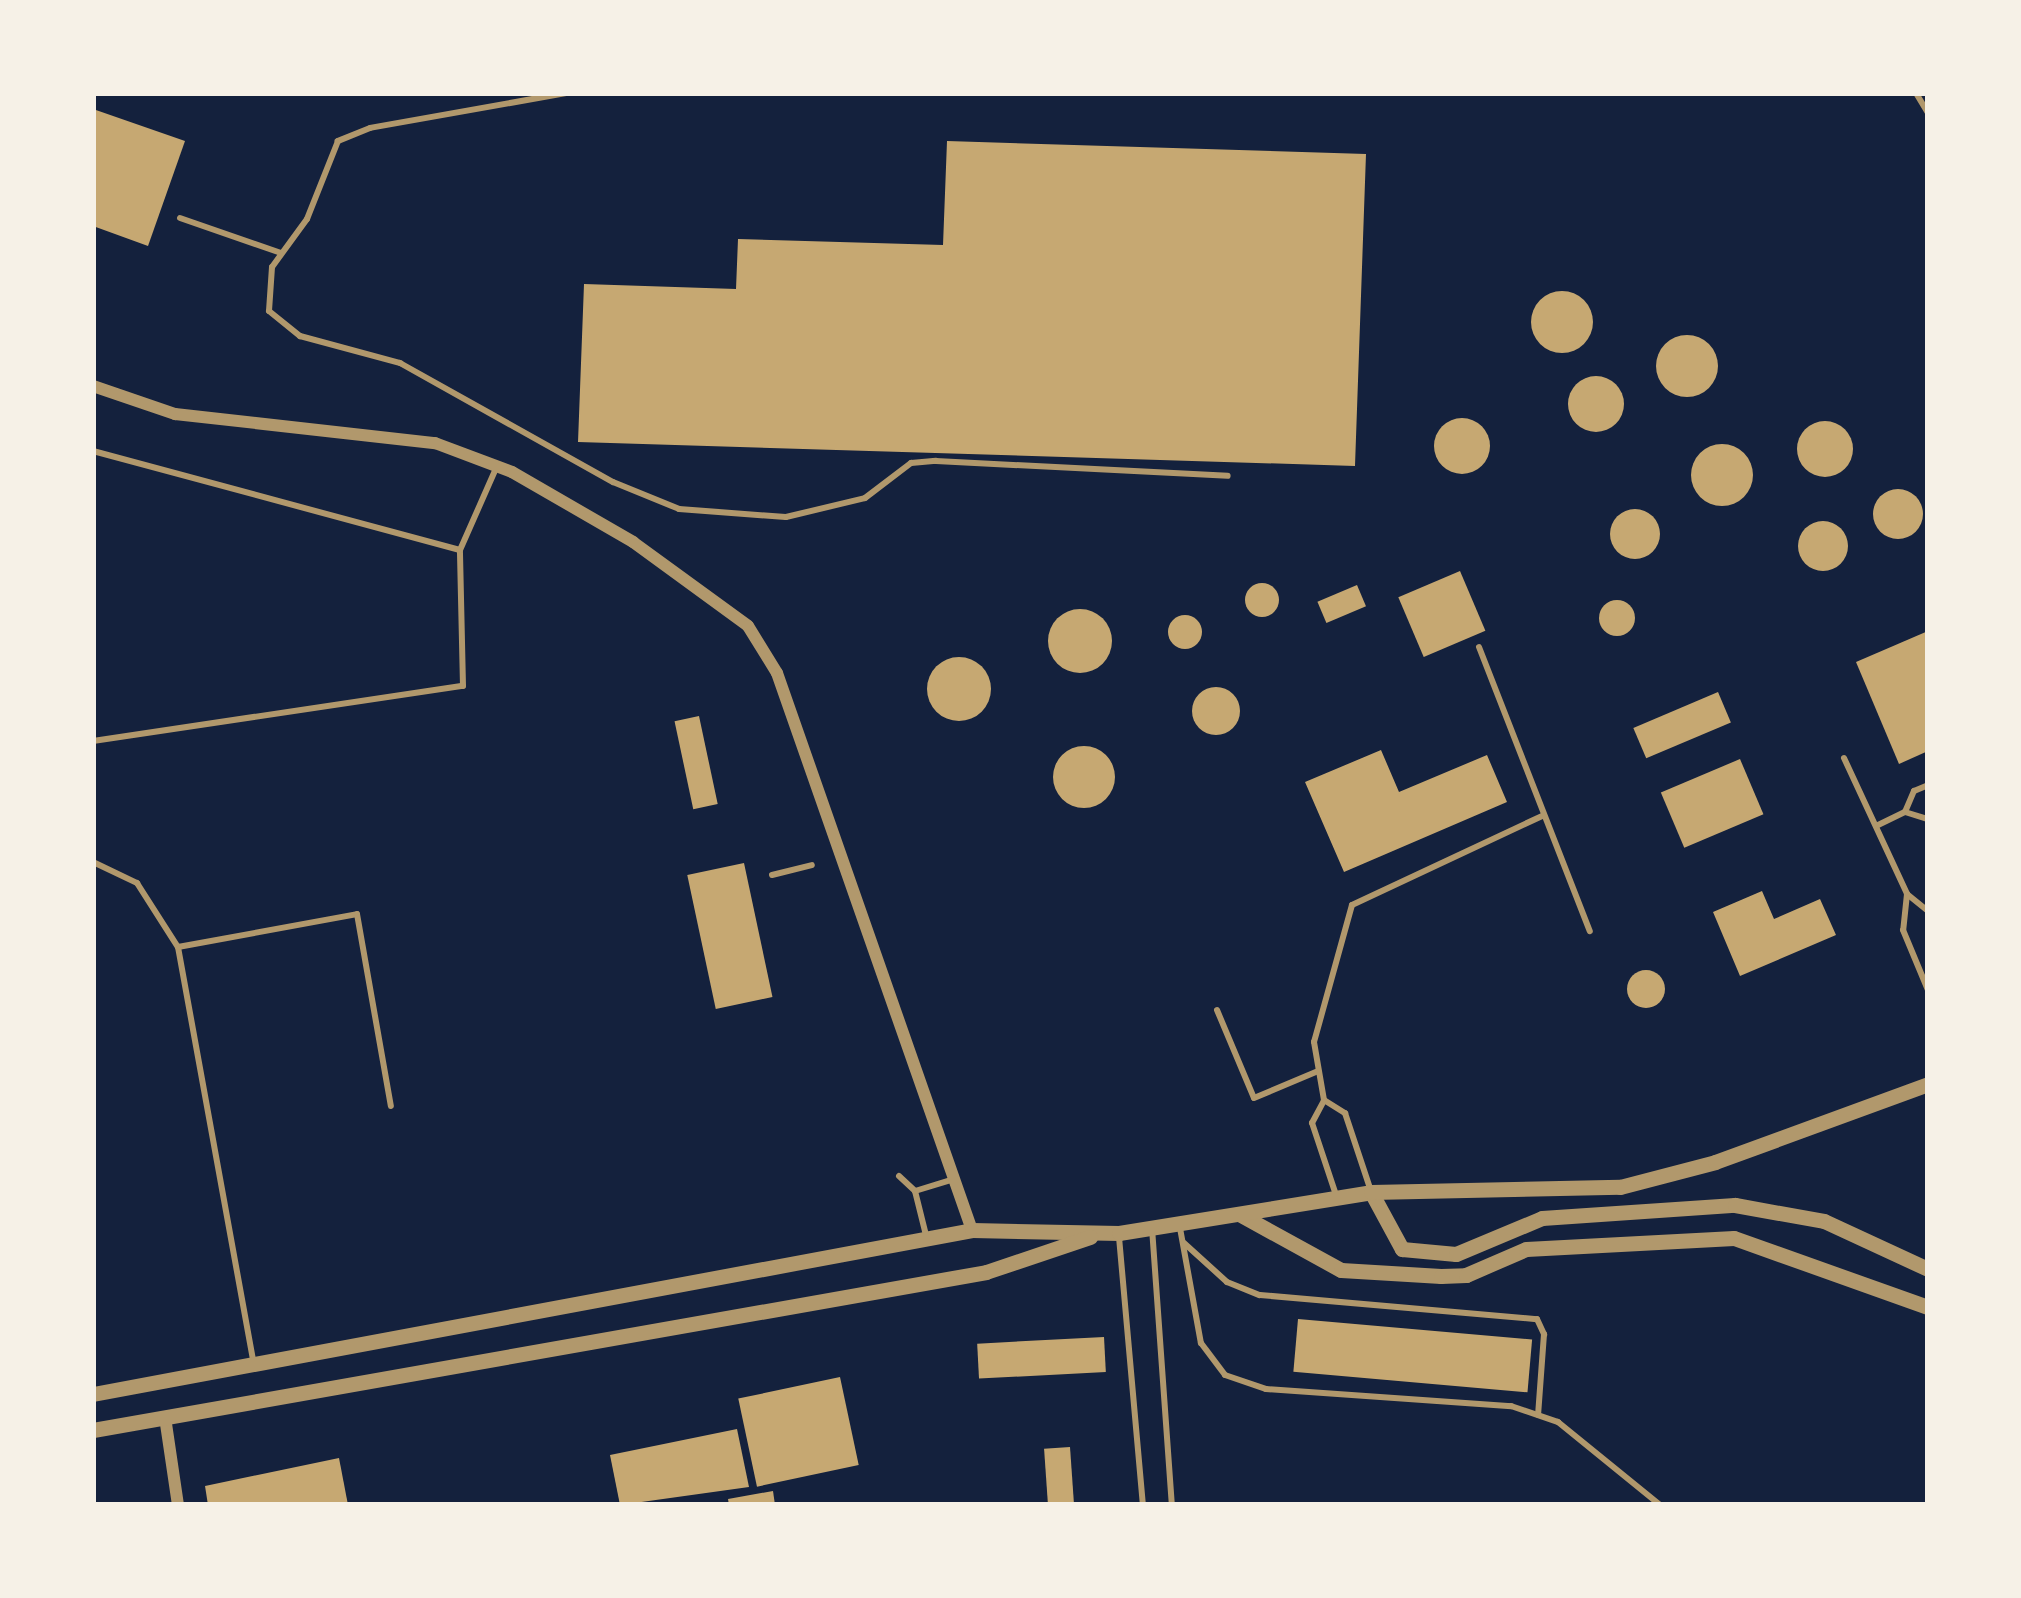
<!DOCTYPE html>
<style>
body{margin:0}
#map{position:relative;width:2021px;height:1598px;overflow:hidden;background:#14213d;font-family:Lato,sans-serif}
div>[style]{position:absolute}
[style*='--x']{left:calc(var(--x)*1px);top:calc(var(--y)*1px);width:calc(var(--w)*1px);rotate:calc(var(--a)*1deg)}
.building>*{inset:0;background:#c6a872;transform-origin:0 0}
.round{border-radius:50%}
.service>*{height:6px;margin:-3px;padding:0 3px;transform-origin:3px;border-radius:3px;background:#b1986c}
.minor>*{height:12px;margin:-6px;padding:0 6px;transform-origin:6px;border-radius:6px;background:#b1986c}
.tertiary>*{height:15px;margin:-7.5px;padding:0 7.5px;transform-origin:7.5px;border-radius:7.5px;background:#b1986c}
span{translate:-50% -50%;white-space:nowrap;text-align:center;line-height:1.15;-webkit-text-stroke:12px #f6f1e7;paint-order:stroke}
.frame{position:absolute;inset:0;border:96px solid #f6f1e7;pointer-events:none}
</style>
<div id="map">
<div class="building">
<i style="clip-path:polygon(93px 109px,185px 141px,148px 246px,93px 226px)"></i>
<i style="clip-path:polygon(947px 141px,1366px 154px,1355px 466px,578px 442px,584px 284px,736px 289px,738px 239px,943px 245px)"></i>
<i class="round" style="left:1531px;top:291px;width:62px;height:62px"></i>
<i class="round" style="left:1656px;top:335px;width:62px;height:62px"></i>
<i class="round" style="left:1568px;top:376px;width:56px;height:56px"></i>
<i class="round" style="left:1434px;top:418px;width:56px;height:56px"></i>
<i class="round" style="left:1797px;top:421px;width:56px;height:56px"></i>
<i class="round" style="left:1691px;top:444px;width:62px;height:62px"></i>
<i class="round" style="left:1873px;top:489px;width:50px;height:50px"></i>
<i class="round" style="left:1610px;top:509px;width:50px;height:50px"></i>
<i class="round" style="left:1798px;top:521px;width:50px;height:50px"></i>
<i style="left:1460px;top:571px;width:65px;height:67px;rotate:67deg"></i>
<i class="round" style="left:1245px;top:583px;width:34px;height:34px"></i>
<i style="left:1357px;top:585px;width:23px;height:43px;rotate:67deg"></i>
<i class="round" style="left:1599px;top:600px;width:36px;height:36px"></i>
<i class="round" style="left:1048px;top:609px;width:64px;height:64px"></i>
<i class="round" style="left:1168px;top:615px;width:34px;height:34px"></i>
<i style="clip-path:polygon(1928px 631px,1928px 751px,1899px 764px,1856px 662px)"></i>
<i class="round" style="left:927px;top:657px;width:64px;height:64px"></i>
<i class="round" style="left:1192px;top:687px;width:48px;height:48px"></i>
<i style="left:1718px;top:692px;width:33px;height:92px;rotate:67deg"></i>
<i style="left:699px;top:716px;width:90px;height:25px;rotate:78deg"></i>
<i class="round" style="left:1053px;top:746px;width:62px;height:62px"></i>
<i style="clip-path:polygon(1381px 750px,1399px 792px,1487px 755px,1507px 802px,1344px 872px,1305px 782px)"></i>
<i style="left:1740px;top:759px;width:60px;height:86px;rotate:67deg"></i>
<i style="left:744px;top:863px;width:137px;height:58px;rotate:78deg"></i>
<i style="clip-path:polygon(1762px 891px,1774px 919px,1820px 899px,1836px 935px,1740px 976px,1713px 912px)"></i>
<i class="round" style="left:1627px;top:970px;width:38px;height:38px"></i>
<i style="left:1298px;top:1319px;width:235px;height:53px;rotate:5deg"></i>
<i style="left:1104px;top:1337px;width:35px;height:127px;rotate:87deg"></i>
<i style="left:840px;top:1377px;width:90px;height:104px;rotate:78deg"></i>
<i style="clip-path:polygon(737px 1429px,749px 1487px,620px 1505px,610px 1455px)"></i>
<i style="left:1070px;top:1447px;width:58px;height:26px;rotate:86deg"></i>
<i style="clip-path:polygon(339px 1458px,348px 1505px,208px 1505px,205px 1486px)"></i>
<i style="clip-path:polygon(773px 1491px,775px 1505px,729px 1505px,728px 1499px)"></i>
</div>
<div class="service">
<i style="--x:566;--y:93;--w:199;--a:169.9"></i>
<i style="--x:370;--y:128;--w:35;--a:158"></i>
<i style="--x:338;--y:141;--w:84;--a:111.7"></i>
<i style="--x:307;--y:219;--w:59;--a:126.1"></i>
<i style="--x:272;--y:267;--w:44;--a:93.9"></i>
<i style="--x:269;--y:311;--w:40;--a:39"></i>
<i style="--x:300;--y:336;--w:104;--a:15.1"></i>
<i style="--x:400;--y:363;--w:244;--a:29.2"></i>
<i style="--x:613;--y:482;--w:71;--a:22.2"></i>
<i style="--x:679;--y:509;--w:107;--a:4.3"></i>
<i style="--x:786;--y:517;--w:81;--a:-13.5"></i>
<i style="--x:865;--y:498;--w:58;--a:-37.3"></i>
<i style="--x:911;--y:463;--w:25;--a:-5"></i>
<i style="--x:936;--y:461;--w:292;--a:2.9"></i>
<i style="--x:1916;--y:93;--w:23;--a:59"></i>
<i style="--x:180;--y:218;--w:107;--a:19.1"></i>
<i style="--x:93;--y:451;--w:380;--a:15.1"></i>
<i style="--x:1479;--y:647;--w:305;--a:68.7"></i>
<i style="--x:93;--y:741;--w:374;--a:-8.5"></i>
<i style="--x:463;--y:686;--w:136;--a:-91.3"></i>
<i style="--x:460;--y:550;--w:92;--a:-66.2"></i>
<i style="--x:1844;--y:758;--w:150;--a:65.1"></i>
<i style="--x:1907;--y:894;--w:27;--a:39"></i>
<i style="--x:1905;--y:812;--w:24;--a:17"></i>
<i style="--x:1876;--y:826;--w:32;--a:-26"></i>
<i style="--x:1905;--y:812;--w:23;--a:-67"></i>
<i style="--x:1914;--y:791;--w:15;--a:-23"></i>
<i style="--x:93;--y:862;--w:49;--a:25.5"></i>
<i style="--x:137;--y:883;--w:76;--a:57.4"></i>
<i style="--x:178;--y:947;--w:421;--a:79.7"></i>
<i style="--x:772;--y:875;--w:41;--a:-14"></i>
<i style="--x:1907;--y:894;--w:36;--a:96"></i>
<i style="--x:1903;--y:930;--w:65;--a:67.4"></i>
<i style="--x:178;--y:947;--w:182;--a:-10.4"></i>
<i style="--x:357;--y:914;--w:195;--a:80"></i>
<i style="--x:1217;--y:1010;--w:95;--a:67.2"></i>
<i style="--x:1254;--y:1098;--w:69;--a:-22.9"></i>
<i style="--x:1324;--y:1100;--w:25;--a:32"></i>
<i style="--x:1345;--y:1113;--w:79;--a:71.6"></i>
<i style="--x:899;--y:1176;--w:22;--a:43"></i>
<i style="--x:915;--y:1191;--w:45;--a:76"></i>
<i style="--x:915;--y:1191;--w:38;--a:-17"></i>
<i style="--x:1336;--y:1195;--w:76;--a:-108.4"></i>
<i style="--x:1312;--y:1123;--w:26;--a:-62"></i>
<i style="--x:1324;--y:1100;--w:59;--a:-99.8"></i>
<i style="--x:1314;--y:1042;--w:142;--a:-74.5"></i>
<i style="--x:1352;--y:905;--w:210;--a:-25.1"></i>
<i style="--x:1152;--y:1228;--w:278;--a:85.9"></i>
<i style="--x:1180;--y:1228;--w:117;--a:79.7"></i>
<i style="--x:1201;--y:1343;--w:40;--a:53"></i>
<i style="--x:1225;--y:1375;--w:43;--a:18.9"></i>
<i style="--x:1266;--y:1389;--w:246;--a:4"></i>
<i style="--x:1511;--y:1406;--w:50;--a:18.8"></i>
<i style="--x:1558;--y:1422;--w:132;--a:39.1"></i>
<i style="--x:1119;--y:1237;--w:269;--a:84.9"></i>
<i style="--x:1184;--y:1243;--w:58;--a:42.2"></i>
<i style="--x:1227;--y:1282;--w:35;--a:22"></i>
<i style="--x:1260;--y:1295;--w:278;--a:5"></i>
<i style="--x:1537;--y:1319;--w:17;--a:65"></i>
<i style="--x:1544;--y:1334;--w:81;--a:94.2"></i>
</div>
<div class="minor">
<i style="--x:93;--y:386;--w:87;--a:18.9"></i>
<i style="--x:175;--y:414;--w:262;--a:6.4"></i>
<i style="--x:435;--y:443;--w:82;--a:20.6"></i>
<i style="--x:512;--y:472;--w:140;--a:30"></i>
<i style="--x:633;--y:542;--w:142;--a:36.1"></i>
<i style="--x:748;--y:626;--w:55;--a:58.3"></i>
<i style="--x:777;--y:673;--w:590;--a:70.71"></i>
<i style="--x:165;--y:1417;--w:89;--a:81.6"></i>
</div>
<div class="tertiary">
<i style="--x:1371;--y:1192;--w:65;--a:61.5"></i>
<i style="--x:1402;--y:1249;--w:54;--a:5.3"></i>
<i style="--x:1456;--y:1254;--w:93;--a:-22.7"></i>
<i style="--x:1542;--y:1218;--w:193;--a:-3.9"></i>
<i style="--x:1735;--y:1205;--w:90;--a:10.2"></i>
<i style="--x:1824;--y:1221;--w:115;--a:24.8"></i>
<i style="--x:1239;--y:1214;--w:116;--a:28.8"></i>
<i style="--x:1341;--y:1270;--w:100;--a:3.4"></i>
<i style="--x:1441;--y:1276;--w:25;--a:-2"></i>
<i style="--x:1466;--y:1275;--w:65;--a:-23.4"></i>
<i style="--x:1526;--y:1249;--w:208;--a:-3"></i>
<i style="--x:1734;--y:1238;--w:206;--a:19.6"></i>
<i style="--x:93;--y:1394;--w:894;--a:-10.57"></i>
<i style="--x:972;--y:1230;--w:147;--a:1.2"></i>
<i style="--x:1119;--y:1233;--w:255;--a:-9.2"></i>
<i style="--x:1371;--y:1192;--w:249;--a:-1.2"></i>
<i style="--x:1620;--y:1187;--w:98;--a:-14.7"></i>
<i style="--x:1715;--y:1162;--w:227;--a:-20.1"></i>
<i style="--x:93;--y:1430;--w:907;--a:-10.03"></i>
<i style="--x:986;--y:1272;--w:110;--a:-18.6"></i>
</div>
<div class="frame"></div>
</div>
